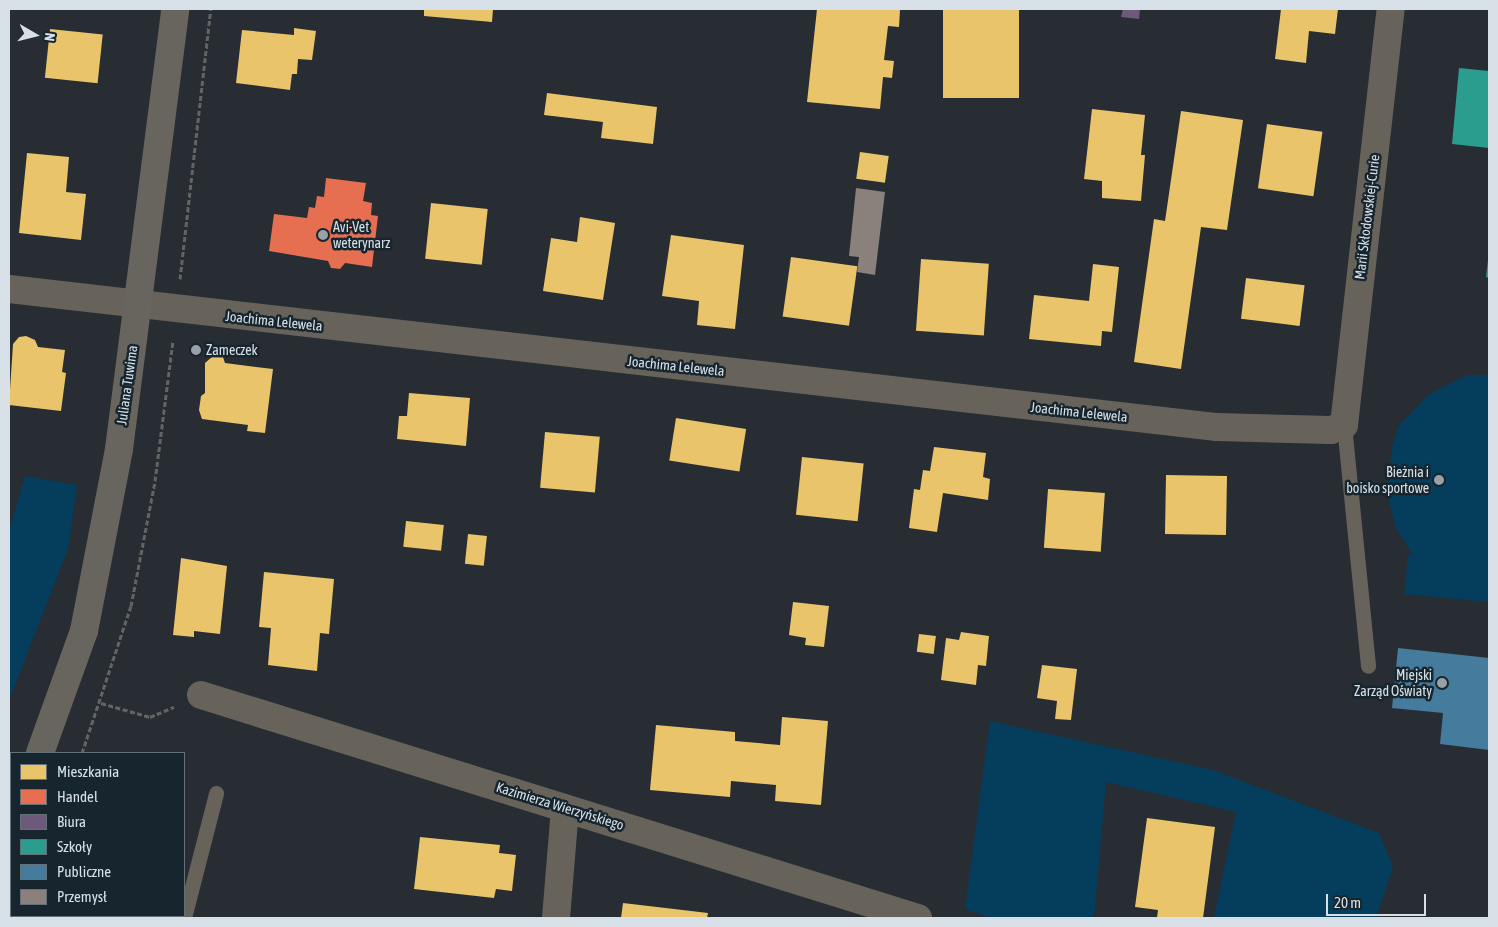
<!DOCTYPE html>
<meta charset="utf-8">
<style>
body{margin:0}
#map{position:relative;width:1498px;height:927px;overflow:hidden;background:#272d33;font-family:"Asap Condensed",sans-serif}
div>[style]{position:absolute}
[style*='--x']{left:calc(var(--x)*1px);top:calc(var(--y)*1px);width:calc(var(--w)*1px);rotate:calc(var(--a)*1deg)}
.green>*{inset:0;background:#053d5c}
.homes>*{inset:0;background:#e9c46a;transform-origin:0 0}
.shops>*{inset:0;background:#e76f51}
.offices>*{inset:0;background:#6d597a}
.schools>*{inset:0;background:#2a9d8f}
.public>*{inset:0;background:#457b9d}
.industry>*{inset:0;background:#8a817c}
.path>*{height:3px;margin-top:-1.5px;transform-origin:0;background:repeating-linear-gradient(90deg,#636463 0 5px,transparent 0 7.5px)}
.lane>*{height:15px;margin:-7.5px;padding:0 7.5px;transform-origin:7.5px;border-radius:7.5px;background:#67635b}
.street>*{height:28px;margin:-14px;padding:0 14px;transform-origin:14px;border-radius:14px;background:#67635b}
.secondary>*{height:28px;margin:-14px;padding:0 14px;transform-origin:14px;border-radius:14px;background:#68655e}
.dots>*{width:14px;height:14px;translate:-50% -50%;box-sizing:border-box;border:2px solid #17252e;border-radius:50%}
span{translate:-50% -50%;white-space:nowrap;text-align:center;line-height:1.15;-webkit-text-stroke:5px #17252e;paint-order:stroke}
.street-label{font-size:14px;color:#d7e0e7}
.poi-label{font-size:14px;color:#d7e0e7}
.left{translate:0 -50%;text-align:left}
.right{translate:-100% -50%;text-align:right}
.frame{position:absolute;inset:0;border:10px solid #d7e0e7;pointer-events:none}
.legend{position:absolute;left:10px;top:752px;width:175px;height:165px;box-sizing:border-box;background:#17252e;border:1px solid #647078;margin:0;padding:6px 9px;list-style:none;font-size:15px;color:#d7e0e7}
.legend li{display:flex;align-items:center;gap:10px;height:25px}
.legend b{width:25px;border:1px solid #647078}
.north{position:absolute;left:10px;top:10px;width:50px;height:50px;-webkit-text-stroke:4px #17252e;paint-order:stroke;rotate:98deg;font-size:14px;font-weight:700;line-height:20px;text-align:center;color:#d7e0e7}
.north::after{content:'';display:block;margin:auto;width:18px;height:22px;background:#d7e0e7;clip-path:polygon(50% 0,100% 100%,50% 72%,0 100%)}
.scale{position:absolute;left:1326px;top:894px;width:100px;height:22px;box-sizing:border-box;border:2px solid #d7e0e7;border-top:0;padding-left:6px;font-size:15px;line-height:18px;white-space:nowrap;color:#d7e0e7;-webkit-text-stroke:4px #17252e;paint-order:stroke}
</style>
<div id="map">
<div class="green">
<i style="clip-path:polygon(1467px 375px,1489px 375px,1489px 602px,1404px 594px,1408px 556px,1413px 556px,1396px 528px,1387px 493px,1392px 447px,1399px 425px,1429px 394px)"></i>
<i style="clip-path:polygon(25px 476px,77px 485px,68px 549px,9px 700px,9px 530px)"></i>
<i style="clip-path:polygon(990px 721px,1213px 770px,1379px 833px,1393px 867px,1376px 918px,1214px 918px,1236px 812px,1106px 782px,1094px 918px,991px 918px,965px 909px)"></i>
</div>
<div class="homes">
<i style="clip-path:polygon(424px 9px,493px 9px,492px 22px,424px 16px)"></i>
<i style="clip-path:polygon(817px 9px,900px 10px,899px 27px,888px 26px,884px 60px,894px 61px,892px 78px,883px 77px,880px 109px,807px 102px)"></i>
<i style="left:943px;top:9px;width:76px;height:89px"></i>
<i style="clip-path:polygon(1281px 9px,1338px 9px,1335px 34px,1309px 31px,1306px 63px,1275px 59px)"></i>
<i style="clip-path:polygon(294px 28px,316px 31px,312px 60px,298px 59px,297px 74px,292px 74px,290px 90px,236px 83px,242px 30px,294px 35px)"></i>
<i style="left:50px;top:29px;width:53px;height:49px;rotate:6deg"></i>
<i style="clip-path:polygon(547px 93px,657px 107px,653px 144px,601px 138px,603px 122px,544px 115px)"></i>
<i style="clip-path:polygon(1092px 109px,1145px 115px,1141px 155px,1145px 155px,1141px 201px,1102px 198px,1102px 181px,1084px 179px)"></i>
<i style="clip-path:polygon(1181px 111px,1243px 120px,1227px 230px,1201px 227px,1181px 369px,1134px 362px,1154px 219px,1165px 221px)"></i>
<i style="left:1267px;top:124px;width:56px;height:65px;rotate:8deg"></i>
<i style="left:860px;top:152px;width:29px;height:27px;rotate:8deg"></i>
<i style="clip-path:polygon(27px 153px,69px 157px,66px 192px,86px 194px,81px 240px,19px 233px)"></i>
<i style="left:431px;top:203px;width:57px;height:56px;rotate:6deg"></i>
<i style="clip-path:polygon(580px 217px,615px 223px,603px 300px,543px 291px,551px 238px,577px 242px)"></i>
<i style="clip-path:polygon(671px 235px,744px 245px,735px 329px,697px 325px,699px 301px,662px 296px)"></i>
<i style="left:791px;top:257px;width:67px;height:60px;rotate:8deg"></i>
<i style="left:921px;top:259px;width:68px;height:72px;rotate:4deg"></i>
<i style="clip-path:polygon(1093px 264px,1119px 267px,1112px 332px,1102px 331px,1101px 346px,1029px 339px,1034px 295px,1089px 301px)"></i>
<i style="left:1246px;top:278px;width:59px;height:41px;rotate:7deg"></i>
<i style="clip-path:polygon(26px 336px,35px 340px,38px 347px,65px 350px,62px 372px,66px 373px,61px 411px,9px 405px,13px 344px,19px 337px)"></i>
<i style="clip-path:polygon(213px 356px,223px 357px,225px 363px,273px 369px,265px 433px,247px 431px,248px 425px,202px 419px,199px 410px,201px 396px,205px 393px,205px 363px)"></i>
<i style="clip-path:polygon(409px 393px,470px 398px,466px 446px,397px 439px,399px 416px,407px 416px)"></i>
<i style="left:676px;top:418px;width:71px;height:43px;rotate:9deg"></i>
<i style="left:545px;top:432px;width:55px;height:56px;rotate:5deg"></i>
<i style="clip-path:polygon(934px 447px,986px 453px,983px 477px,990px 479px,988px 500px,943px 493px,937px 532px,909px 528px,914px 489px,920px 490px,923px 470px,930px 471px)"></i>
<i style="left:802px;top:457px;width:62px;height:58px;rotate:6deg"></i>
<i style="left:1166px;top:475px;width:61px;height:59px;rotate:1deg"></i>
<i style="left:1048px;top:489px;width:57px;height:59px;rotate:4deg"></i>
<i style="left:406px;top:521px;width:38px;height:26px;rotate:6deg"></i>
<i style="left:468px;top:534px;width:19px;height:30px;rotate:6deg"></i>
<i style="clip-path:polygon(181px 558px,227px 566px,220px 634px,194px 631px,194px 637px,173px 635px)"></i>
<i style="clip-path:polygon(264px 572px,334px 579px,329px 634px,320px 633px,317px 671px,268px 665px,271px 628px,259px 627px)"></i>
<i style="clip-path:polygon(793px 602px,829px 606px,824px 647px,805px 645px,806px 638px,789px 635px)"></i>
<i style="clip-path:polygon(961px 632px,989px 636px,986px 666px,978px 665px,976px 685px,941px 680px,946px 638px,959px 640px)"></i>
<i style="left:919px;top:634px;width:17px;height:18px;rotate:7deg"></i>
<i style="clip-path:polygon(1042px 665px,1077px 669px,1071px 720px,1055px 719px,1057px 701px,1037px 698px)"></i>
<i style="clip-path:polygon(782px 717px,828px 721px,821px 805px,775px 801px,776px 785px,731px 781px,730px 797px,650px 790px,656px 725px,735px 732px,735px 741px,780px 745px)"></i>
<i style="clip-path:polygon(1147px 818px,1215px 827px,1203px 918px,1157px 918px,1158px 910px,1135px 907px)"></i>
<i style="clip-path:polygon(420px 837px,500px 845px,499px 853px,516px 855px,512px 891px,496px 889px,494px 898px,414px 889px)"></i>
<i style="clip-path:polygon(623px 903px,708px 913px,707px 918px,621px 918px)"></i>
<i style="clip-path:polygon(96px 916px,149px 916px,149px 918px)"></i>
</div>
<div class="shops">
<i style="clip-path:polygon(326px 178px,366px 183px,363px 201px,372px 203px,371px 215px,378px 216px,372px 267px,345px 263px,340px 269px,331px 268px,328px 261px,269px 251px,274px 214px,307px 218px,309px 207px,315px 208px,317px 196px,324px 197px)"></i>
</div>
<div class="offices">
<i style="clip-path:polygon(1123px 9px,1140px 9px,1139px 19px,1121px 17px)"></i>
</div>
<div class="schools">
<i style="clip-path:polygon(1459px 68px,1489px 71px,1489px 148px,1452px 144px)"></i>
<i style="clip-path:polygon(1488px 260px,1489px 260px,1489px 278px,1486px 277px)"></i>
</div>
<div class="public">
<i style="clip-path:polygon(1398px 648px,1489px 658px,1489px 750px,1440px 744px,1443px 713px,1392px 708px)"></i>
</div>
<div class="industry">
<i style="clip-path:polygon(856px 188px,885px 192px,875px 275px,857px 272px,859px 257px,849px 256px)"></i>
</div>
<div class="path">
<i style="--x:180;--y:279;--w:272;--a:-83.5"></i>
<i style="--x:101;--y:703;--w:51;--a:15.9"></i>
<i style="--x:150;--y:717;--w:26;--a:-23"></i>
<i style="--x:82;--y:753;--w:155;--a:-71.6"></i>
<i style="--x:131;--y:606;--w:127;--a:-79.1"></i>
<i style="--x:155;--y:481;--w:142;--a:-82.7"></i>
<i style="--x:21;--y:918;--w:2;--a:-63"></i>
</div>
<div class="lane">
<i style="--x:1344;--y:425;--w:242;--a:84.3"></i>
<i style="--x:184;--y:918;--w:129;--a:-75.6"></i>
</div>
<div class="street">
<i style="--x:9;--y:289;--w:1216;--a:6.52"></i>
<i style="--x:1217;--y:427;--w:114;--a:1.5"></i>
<i style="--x:1331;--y:430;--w:14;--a:-21"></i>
<i style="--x:1344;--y:425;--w:419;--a:-83.6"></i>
<i style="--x:201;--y:695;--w:751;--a:17.28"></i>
<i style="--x:556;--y:918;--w:110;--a:-85.3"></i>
</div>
<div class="secondary">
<i style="--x:40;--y:753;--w:130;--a:-70.2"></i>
<i style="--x:84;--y:631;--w:185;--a:-79.1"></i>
<i style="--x:119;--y:449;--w:444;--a:-82.7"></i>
<i style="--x:9;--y:839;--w:7;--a:-74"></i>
</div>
<div class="dots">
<i style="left:323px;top:235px;background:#99a1a8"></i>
<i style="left:196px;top:350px;background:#99a1a8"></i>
<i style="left:1439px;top:480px;background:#99a1a8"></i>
<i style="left:1442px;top:683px;background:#99a1a8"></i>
</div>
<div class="street-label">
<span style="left:1367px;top:217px;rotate:-83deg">Marii Skłodowskiej-Curie</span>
<span style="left:274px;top:321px;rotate:6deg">Joachima Lelewela</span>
<span style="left:676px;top:366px;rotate:6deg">Joachima Lelewela</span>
<span style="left:127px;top:385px;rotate:-82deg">Juliana Tuwima</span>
<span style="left:1079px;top:412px;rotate:6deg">Joachima Lelewela</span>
<span style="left:560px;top:806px;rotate:17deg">Kazimierza Wierzyńskiego</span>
</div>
<div class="poi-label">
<span class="left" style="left:333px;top:235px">Avi-Vet<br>weterynarz</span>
<span class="left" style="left:206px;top:350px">Zameczek</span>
<span class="right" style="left:1429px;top:480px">Bieżnia i<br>boisko sportowe</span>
<span class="right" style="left:1432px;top:683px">Miejski<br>Zarząd Oświaty</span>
</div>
<div class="frame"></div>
<ul class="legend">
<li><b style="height:14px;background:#e9c46a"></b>Mieszkania</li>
<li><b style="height:14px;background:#e76f51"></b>Handel</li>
<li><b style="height:14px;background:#6d597a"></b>Biura</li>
<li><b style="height:14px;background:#2a9d8f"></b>Szkoły</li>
<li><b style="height:14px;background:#457b9d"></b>Publiczne</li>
<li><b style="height:14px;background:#8a817c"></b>Przemysł</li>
</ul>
<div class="north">N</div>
<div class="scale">20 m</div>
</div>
